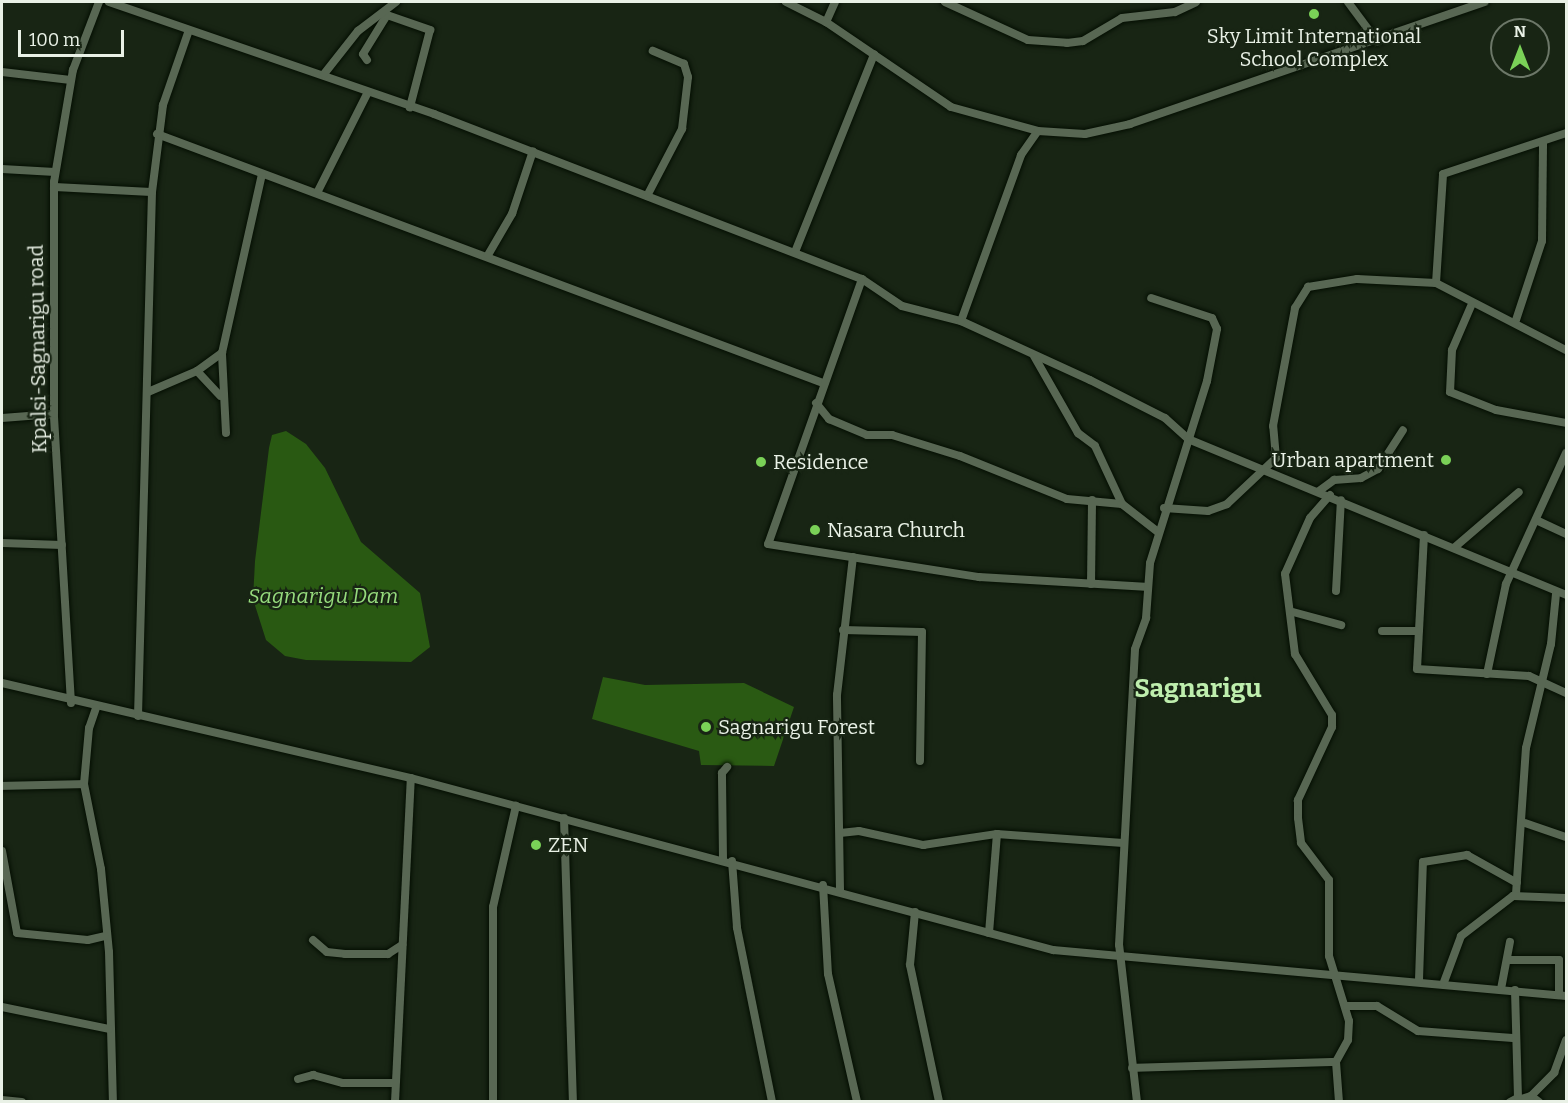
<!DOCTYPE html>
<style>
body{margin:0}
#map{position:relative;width:1568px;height:1103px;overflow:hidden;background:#182514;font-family:Bitter,serif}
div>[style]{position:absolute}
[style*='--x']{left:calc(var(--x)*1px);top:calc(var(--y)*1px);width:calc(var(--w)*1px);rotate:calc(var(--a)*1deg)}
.forest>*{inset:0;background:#2a5a13}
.water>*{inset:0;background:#295912}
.roads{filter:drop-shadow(0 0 2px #040e02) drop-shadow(0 0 2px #040e02)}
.minor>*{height:8px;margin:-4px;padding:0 4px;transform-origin:4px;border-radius:4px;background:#586753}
.dots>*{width:16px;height:16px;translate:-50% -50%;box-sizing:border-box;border:3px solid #182514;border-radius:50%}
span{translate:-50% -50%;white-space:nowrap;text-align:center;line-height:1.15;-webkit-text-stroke:4.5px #182514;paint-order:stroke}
.poi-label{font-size:20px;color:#e9f1e6}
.right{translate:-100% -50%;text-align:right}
.left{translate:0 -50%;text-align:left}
.street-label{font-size:20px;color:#e9f1e6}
.water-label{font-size:21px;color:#96db7d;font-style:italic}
.district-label{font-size:26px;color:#beeead;font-weight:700}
.frame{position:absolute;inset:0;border:3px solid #e9f1e6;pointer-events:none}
.north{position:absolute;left:1490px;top:18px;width:60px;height:60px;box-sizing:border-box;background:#182514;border:2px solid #6c7768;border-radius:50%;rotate:0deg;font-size:16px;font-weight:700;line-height:24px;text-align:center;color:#e9f1e6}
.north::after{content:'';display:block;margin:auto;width:21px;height:27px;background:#7ad157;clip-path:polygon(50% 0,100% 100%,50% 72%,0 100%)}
.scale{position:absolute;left:18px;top:30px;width:106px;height:27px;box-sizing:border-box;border:3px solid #e9f1e6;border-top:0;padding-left:8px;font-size:18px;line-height:21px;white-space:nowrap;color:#e9f1e6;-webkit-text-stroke:4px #182514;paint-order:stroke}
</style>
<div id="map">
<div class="forest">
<i style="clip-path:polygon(603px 677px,645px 685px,744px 683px,794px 707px,774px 766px,701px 765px,699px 751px,592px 719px)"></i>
</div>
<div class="water">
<i style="clip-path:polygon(286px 431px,306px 444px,325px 468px,361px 542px,420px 593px,430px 647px,411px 662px,306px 660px,285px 656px,266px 640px,253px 599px,255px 561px,269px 448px,272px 435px)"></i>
</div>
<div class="roads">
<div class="minor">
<i style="--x:109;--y:2;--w:344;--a:19"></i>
<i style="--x:434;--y:114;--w:459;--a:21.1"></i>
<i style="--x:862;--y:279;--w:48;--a:34"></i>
<i style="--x:902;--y:306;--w:61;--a:14.3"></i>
<i style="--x:961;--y:321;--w:142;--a:24.6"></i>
<i style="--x:1090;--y:380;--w:84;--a:26.9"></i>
<i style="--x:1165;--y:418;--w:31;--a:42"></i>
<i style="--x:1188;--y:439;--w:409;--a:22.4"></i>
<i style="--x:786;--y:2;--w:45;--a:26.6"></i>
<i style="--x:835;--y:2;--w:22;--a:114"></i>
<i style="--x:826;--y:22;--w:151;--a:34.2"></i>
<i style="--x:951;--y:107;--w:90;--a:15.4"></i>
<i style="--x:945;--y:2;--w:91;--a:24.6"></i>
<i style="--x:1028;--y:40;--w:39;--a:4"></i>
<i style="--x:1067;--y:43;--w:16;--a:-7"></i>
<i style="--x:1083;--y:41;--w:45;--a:-30.5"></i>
<i style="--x:1122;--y:18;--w:53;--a:-6.5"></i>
<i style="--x:1175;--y:12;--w:23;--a:-25"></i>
<i style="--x:1348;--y:2;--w:49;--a:53.4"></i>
<i style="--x:367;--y:60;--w:7;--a:-124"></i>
<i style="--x:363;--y:54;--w:46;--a:-58.4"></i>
<i style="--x:387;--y:15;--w:46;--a:19.2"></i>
<i style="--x:430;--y:30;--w:80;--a:104.6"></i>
<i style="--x:2;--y:72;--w:69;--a:6.6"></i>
<i style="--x:324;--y:74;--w:55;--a:-51.7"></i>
<i style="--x:358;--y:31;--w:48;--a:-37.3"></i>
<i style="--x:157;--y:134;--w:711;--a:20.5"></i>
<i style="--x:2;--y:169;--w:53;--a:3.2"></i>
<i style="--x:54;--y:187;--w:98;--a:2.9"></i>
<i style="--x:317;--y:193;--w:111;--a:-63.2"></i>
<i style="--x:647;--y:196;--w:76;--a:-62.4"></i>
<i style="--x:682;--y:129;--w:52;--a:-83.4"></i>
<i style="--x:688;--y:77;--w:14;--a:-107"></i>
<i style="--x:684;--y:64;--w:34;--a:-157"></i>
<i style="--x:795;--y:252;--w:213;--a:-68.2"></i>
<i style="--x:488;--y:255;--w:48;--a:-59.7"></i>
<i style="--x:512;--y:214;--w:66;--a:-71.6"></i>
<i style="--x:862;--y:279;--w:281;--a:109.5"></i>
<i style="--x:768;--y:544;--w:214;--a:8.9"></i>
<i style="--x:979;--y:577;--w:166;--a:3.4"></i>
<i style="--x:1436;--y:283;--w:109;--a:-86.3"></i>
<i style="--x:1443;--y:174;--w:130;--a:-18.4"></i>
<i style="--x:1471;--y:306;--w:48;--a:113.4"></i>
<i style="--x:1452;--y:350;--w:42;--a:92.7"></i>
<i style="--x:1450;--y:392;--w:49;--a:21.4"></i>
<i style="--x:1496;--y:410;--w:71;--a:10.5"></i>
<i style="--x:1516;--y:320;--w:83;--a:-71.8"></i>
<i style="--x:1542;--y:241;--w:99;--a:-89.4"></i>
<i style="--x:961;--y:321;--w:177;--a:-70.1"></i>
<i style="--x:1021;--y:155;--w:29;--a:-55"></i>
<i style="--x:1038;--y:131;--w:47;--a:3.7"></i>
<i style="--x:1085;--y:134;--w:46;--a:-12.5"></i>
<i style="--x:1130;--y:124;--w:375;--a:-19"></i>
<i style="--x:1034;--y:356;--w:89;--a:60.3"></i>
<i style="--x:1078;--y:433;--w:21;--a:37"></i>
<i style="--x:1095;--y:446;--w:64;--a:65"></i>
<i style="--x:197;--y:371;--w:31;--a:-36"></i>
<i style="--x:148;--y:392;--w:53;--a:-23.2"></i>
<i style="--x:197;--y:371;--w:34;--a:47"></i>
<i style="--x:816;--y:403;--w:21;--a:51"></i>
<i style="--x:829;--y:419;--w:41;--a:22.8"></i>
<i style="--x:867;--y:435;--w:25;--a:0"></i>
<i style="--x:892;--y:435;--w:71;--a:17.2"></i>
<i style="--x:960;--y:456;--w:115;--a:21.9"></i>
<i style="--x:1067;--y:499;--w:55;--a:5.2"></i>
<i style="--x:1122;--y:504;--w:46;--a:37.9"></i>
<i style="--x:2;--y:418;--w:52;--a:-4.4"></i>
<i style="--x:226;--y:433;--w:80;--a:-92.9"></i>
<i style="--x:222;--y:353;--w:183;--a:-77.4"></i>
<i style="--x:1319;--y:491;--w:19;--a:-36"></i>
<i style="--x:1334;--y:480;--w:27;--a:-4"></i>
<i style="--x:1361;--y:478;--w:19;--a:-28"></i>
<i style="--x:1378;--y:469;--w:46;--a:-57.3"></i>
<i style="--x:1330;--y:495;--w:30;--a:131"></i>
<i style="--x:1310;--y:518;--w:61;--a:114.1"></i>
<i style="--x:1285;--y:574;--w:81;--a:82.9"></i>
<i style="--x:1295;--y:654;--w:71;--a:58.8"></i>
<i style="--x:1332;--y:715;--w:12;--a:90"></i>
<i style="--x:1332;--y:727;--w:81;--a:115"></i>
<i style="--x:1298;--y:800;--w:18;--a:90"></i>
<i style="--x:1298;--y:818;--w:25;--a:83"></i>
<i style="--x:1301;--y:843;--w:46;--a:52.9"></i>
<i style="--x:1329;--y:880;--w:76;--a:90"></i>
<i style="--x:1329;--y:956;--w:68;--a:72.9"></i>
<i style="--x:1349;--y:1021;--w:19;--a:93"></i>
<i style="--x:1348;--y:1040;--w:25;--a:119"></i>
<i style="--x:1336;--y:1062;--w:40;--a:85.7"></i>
<i style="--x:1164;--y:508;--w:44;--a:3.9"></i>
<i style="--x:1208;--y:511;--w:20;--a:-20"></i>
<i style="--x:1227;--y:504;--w:67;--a:-43.2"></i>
<i style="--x:1276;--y:458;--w:32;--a:-95"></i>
<i style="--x:1273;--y:426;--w:120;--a:-79.4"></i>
<i style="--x:1295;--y:308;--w:25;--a:-58"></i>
<i style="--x:1308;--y:287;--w:50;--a:-9.3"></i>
<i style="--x:1357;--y:279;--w:79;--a:2.9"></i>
<i style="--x:1436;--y:283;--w:146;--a:27.3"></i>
<i style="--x:1536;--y:520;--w:33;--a:25"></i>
<i style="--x:1424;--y:535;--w:134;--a:93"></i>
<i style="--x:1417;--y:669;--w:112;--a:3.6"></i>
<i style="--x:1529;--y:676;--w:41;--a:24.7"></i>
<i style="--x:2;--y:543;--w:60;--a:1.9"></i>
<i style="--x:1455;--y:547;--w:84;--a:-40.7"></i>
<i style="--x:1091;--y:584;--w:84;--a:-89.3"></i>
<i style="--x:1336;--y:591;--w:91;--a:-86.9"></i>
<i style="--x:1293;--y:612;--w:50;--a:15.2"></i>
<i style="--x:843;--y:630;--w:79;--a:1.5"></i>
<i style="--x:922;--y:632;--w:129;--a:90.9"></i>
<i style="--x:1382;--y:631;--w:35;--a:0"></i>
<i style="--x:1487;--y:674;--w:92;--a:-78.1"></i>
<i style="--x:1506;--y:584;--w:144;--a:-65.4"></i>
<i style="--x:2;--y:683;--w:420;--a:13.1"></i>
<i style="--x:411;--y:778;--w:665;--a:15"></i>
<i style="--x:1053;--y:950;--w:515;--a:5.12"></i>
<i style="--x:71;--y:703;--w:289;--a:-93.4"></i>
<i style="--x:54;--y:414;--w:232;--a:-90"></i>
<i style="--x:54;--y:182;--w:114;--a:-80.4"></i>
<i style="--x:73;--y:70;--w:73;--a:-69.1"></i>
<i style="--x:96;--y:708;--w:21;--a:109"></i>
<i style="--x:89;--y:728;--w:56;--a:95.1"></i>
<i style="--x:84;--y:784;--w:87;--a:78.7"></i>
<i style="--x:101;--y:869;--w:83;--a:84.5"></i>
<i style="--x:109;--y:952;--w:150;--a:88.5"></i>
<i style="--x:138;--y:716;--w:524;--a:-88.47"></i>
<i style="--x:152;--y:192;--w:88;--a:-82.8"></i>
<i style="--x:163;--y:105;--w:79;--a:-70.9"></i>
<i style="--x:2;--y:786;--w:82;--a:-1.4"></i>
<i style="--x:564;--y:818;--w:284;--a:88.2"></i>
<i style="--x:1525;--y:823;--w:43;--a:18.9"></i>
<i style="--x:840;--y:833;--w:19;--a:-6"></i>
<i style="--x:859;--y:831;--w:66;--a:12.3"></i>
<i style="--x:923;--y:845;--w:75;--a:-8.5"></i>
<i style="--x:997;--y:834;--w:126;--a:4.1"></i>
<i style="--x:2;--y:851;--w:83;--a:79.6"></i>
<i style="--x:17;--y:933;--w:71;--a:5.6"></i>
<i style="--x:88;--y:940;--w:17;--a:-13"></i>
<i style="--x:723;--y:859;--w:86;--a:-90.7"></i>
<i style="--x:722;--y:773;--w:8;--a:-50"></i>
<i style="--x:732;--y:861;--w:67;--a:85.7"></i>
<i style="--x:737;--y:928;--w:177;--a:78.6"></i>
<i style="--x:823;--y:885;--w:89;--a:86.8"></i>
<i style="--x:828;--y:974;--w:131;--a:77.2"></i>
<i style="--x:840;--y:890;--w:195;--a:-90.9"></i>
<i style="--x:837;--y:695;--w:139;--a:-83.4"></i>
<i style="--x:1516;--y:894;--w:146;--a:-86.1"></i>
<i style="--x:1526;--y:748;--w:107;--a:-76.5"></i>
<i style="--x:1551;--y:644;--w:50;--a:-84.3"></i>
<i style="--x:915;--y:912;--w:53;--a:95.4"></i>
<i style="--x:910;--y:965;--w:140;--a:78"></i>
<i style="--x:989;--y:933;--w:99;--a:-85.4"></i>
<i style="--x:313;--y:940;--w:18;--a:41"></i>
<i style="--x:327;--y:952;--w:18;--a:6"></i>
<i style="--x:345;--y:954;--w:43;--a:0"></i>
<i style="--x:388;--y:954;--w:17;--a:-33"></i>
<i style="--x:1507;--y:960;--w:52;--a:0"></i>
<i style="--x:1559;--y:960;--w:35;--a:90"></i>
<i style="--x:1419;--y:980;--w:118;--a:-88.1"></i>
<i style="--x:1423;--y:862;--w:45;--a:-9"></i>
<i style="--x:1467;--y:855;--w:57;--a:29.2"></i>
<i style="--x:1444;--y:982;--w:49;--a:-69.7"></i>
<i style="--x:1461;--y:936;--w:66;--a:-37.6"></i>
<i style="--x:1513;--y:896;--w:53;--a:2.2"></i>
<i style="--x:1501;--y:989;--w:48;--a:-79.2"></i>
<i style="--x:1347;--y:1006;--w:30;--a:0"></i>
<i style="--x:1377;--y:1006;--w:48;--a:31.4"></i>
<i style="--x:1418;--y:1031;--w:95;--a:4.2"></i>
<i style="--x:2;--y:1007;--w:109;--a:11.6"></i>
<i style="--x:1132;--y:1068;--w:204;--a:-1.7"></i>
<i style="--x:298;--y:1079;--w:16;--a:-15"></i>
<i style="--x:313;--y:1075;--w:31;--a:15"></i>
<i style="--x:343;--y:1083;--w:52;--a:0"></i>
<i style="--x:1531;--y:1096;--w:10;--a:37"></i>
<i style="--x:2;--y:1100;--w:20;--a:6"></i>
<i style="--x:1518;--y:1100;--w:14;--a:-17"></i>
<i style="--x:1531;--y:1096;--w:33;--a:-45"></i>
<i style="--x:1554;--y:1073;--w:35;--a:-70"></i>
<i style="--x:395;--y:1102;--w:324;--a:-87.2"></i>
<i style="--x:493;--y:1102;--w:195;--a:-90"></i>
<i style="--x:493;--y:907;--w:104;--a:-77.2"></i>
<i style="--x:1137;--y:1102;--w:158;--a:-96.5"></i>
<i style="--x:1119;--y:945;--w:296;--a:-86.9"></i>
<i style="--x:1135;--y:649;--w:33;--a:-70"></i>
<i style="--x:1146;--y:618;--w:55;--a:-85.8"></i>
<i style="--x:1150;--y:563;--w:191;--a:-72.6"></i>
<i style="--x:1207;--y:381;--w:53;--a:-79.1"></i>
<i style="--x:1217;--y:329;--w:12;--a:-114"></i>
<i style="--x:1212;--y:318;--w:64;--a:-161.8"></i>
<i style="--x:1510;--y:1102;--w:9;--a:-27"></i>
<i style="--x:1518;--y:1098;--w:108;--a:-91.6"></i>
</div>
</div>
<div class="dots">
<i style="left:1314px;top:14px;background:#7ad157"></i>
<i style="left:1446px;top:460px;background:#7ad157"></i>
<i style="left:761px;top:462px;background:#7ad157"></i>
<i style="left:815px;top:530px;background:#7ad157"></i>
<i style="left:706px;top:727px;background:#7ad157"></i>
<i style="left:536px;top:845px;background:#7ad157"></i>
</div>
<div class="poi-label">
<span style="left:1314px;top:48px">Sky Limit International<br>School Complex</span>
<span class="right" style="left:1434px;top:460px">Urban apartment</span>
<span class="left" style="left:773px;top:462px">Residence</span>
<span class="left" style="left:827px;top:530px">Nasara Church</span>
<span class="left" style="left:718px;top:727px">Sagnarigu Forest</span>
<span class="left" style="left:548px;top:845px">ZEN</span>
</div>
<div class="street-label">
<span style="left:38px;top:349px;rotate:-91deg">Kpalsi-Sagnarigu road</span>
</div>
<div class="water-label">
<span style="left:323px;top:596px">Sagnarigu Dam</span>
</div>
<div class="district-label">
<span style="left:1198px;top:689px">Sagnarigu</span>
</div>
<div class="frame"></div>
<div class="north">N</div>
<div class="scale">100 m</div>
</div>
